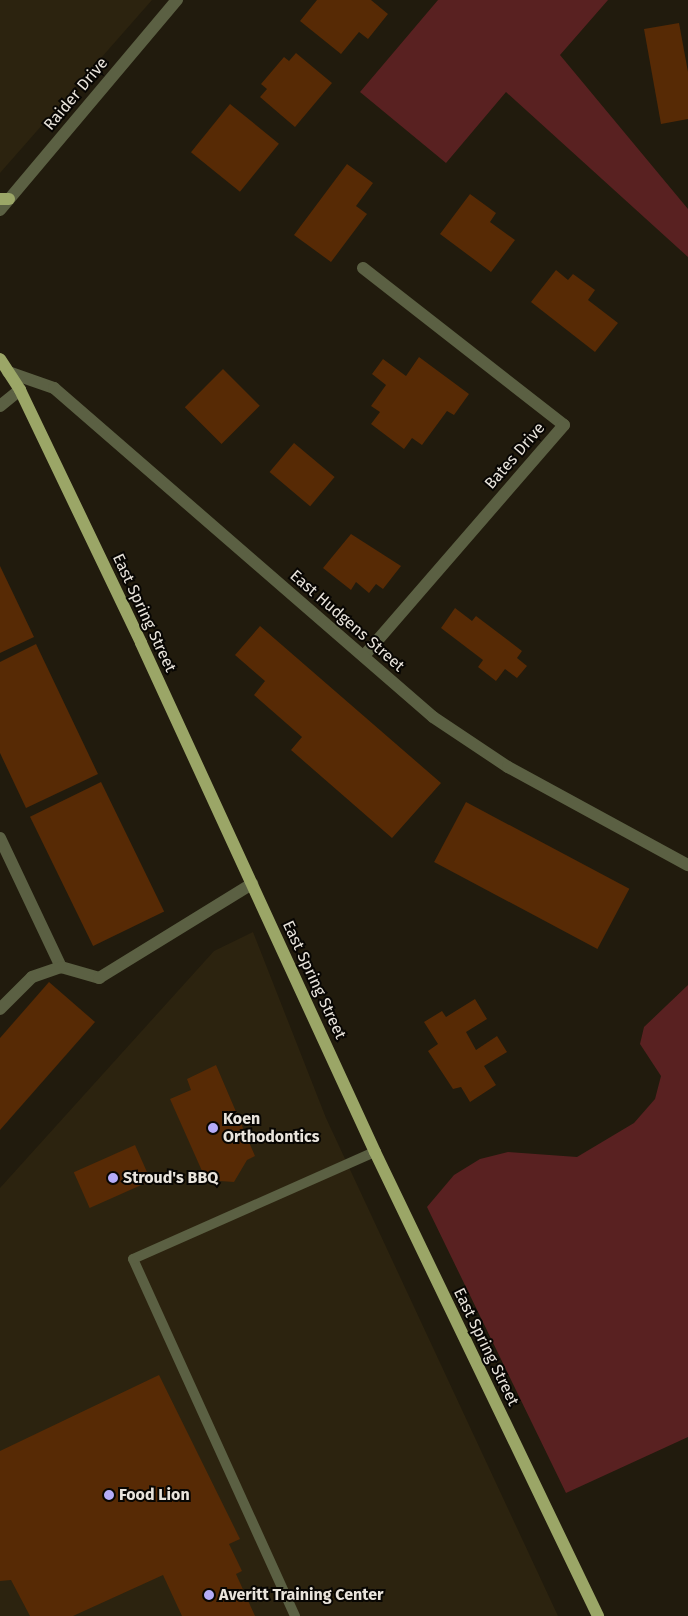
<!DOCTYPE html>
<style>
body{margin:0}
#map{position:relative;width:688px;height:1616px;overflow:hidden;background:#211b0d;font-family:"Fira Sans",sans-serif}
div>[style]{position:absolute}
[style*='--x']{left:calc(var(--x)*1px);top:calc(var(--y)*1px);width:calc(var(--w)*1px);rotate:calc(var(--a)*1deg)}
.built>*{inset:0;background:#2c230f}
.green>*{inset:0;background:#592121}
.building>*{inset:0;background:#572a05;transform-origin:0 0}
.service>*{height:10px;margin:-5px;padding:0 5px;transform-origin:5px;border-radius:5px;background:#5b6043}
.minor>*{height:12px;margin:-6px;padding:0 6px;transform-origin:6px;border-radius:6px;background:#5b6043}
.primary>*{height:12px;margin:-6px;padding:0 6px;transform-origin:6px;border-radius:6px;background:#9ba667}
.dots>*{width:14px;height:14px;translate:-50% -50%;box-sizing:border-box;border:2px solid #080603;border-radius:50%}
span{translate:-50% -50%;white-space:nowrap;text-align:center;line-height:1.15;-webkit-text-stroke:4px #080603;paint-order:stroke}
.street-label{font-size:16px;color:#e9e4dc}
.poi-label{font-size:16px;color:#e9e4dc;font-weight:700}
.left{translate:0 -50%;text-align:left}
</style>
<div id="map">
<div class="built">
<i style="clip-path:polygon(0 0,152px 0,0 173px)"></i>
<i style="clip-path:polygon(253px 932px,326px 1118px,558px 1616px,0 1616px,0 1188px,214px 951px)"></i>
</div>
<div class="green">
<i style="clip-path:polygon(438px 0,608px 0,560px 55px,688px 209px,688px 257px,506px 92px,446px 163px,360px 92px)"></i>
<i style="clip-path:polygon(688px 985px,688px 1437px,566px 1493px,427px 1207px,454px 1175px,480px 1159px,508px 1152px,577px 1157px,634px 1123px,655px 1099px,661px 1076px,640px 1044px,644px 1027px)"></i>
</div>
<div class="building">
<i style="clip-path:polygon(317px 0,371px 0,388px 14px,368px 39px,359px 32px,341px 54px,300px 21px)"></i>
<i style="clip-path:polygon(679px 23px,688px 72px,688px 119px,661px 124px,644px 29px)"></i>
<i style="clip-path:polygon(296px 53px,332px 83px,295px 127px,260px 97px,267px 89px,261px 84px,284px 57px,289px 61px)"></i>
<i style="left:230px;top:104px;width:63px;height:62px;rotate:39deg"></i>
<i style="clip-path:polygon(347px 164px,373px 183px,356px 206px,367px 214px,331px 262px,294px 235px)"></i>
<i style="clip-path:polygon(470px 194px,496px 213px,490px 222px,515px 240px,491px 272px,440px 234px)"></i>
<i style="clip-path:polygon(556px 270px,568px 280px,573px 274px,595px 290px,588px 300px,618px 323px,595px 352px,531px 302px)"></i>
<i style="clip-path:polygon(419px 357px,469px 394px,454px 415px,447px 411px,422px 445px,412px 438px,404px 449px,371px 424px,380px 412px,371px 406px,386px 385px,372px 374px,383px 359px,406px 376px)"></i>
<i style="left:223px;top:369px;width:52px;height:54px;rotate:45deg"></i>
<i style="left:294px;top:443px;width:53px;height:38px;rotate:40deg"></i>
<i style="clip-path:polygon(351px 534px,401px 566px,383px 589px,376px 584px,369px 593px,356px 582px,351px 590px,323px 568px)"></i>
<i style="clip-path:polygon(0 566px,34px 637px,0 653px)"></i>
<i style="clip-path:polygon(455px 608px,472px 621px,476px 616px,522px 651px,517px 658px,527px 666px,517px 678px,505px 669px,496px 681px,478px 667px,483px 660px,441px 628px)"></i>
<i style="clip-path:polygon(260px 626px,441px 783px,392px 838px,291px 750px,302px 737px,254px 695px,265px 681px,235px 655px)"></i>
<i style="clip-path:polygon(36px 644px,98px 774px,26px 808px,0 753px,0 662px)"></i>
<i style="left:101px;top:782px;width:144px;height:79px;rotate:64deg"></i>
<i style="left:466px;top:802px;width:185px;height:68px;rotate:28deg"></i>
<i style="clip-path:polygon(49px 982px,95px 1022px,0 1130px,0 1038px)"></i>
<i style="clip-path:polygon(475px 999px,487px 1019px,466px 1032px,476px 1050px,497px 1036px,507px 1052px,484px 1066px,496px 1085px,470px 1102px,461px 1087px,453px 1089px,428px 1051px,438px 1044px,424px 1022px,442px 1011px,446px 1017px)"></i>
<i style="clip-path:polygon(216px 1065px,255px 1156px,247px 1160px,234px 1182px,206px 1180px,170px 1099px,191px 1090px,187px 1079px)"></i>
<i style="left:135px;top:1145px;width:39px;height:67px;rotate:66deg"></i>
<i style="clip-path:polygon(159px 1375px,240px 1539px,229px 1544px,242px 1571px,236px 1574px,255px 1616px,182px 1616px,163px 1575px,73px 1616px,30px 1616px,11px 1580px,0 1581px,0 1451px)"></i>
</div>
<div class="service">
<i style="--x:295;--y:1616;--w:392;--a:-114.4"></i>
<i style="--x:133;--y:1259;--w:265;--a:-23.9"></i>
</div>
<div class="minor">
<i style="--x:0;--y:210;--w:275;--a:-49.9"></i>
<i style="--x:363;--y:268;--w:255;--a:38"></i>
<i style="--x:564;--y:425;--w:306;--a:130.9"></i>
<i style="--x:8;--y:372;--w:49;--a:19.2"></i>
<i style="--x:54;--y:388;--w:502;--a:40.96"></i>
<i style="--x:433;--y:717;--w:90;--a:33.7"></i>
<i style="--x:508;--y:767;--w:205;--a:28.6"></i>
<i style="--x:0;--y:406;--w:26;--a:-39"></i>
<i style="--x:0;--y:838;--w:143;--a:64.7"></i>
<i style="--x:61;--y:967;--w:40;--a:16"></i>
<i style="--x:99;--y:978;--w:180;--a:-31.6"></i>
<i style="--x:0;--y:1009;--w:45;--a:-45"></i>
<i style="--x:32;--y:977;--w:31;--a:-19"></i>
</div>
<div class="primary">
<i style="--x:0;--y:199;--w:9;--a:0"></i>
<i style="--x:0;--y:359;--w:37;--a:57"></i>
<i style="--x:20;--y:390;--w:280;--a:64.4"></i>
<i style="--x:141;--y:643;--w:560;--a:65.31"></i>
<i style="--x:375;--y:1152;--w:515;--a:64.33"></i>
</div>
<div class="dots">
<i style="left:213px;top:1128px;background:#b5acf9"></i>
<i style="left:113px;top:1178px;background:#b5acf9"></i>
<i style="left:109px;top:1495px;background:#b5acf9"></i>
<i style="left:209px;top:1595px;background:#b5acf9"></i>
</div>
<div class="street-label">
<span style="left:76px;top:94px;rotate:-50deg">Raider Drive</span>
<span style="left:515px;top:456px;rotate:-49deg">Bates Drive</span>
<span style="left:144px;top:613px;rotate:65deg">East Spring Street</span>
<span style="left:347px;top:621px;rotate:41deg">East Hudgens Street</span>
<span style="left:314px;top:980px;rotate:65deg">East Spring Street</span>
<span style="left:486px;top:1347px;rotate:64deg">East Spring Street</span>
</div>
<div class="poi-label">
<span class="left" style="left:223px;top:1128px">Koen<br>Orthodontics</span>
<span class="left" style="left:123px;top:1178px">Stroud's BBQ</span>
<span class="left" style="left:119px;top:1495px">Food Lion</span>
<span class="left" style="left:219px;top:1595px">Averitt Training Center</span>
</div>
</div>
